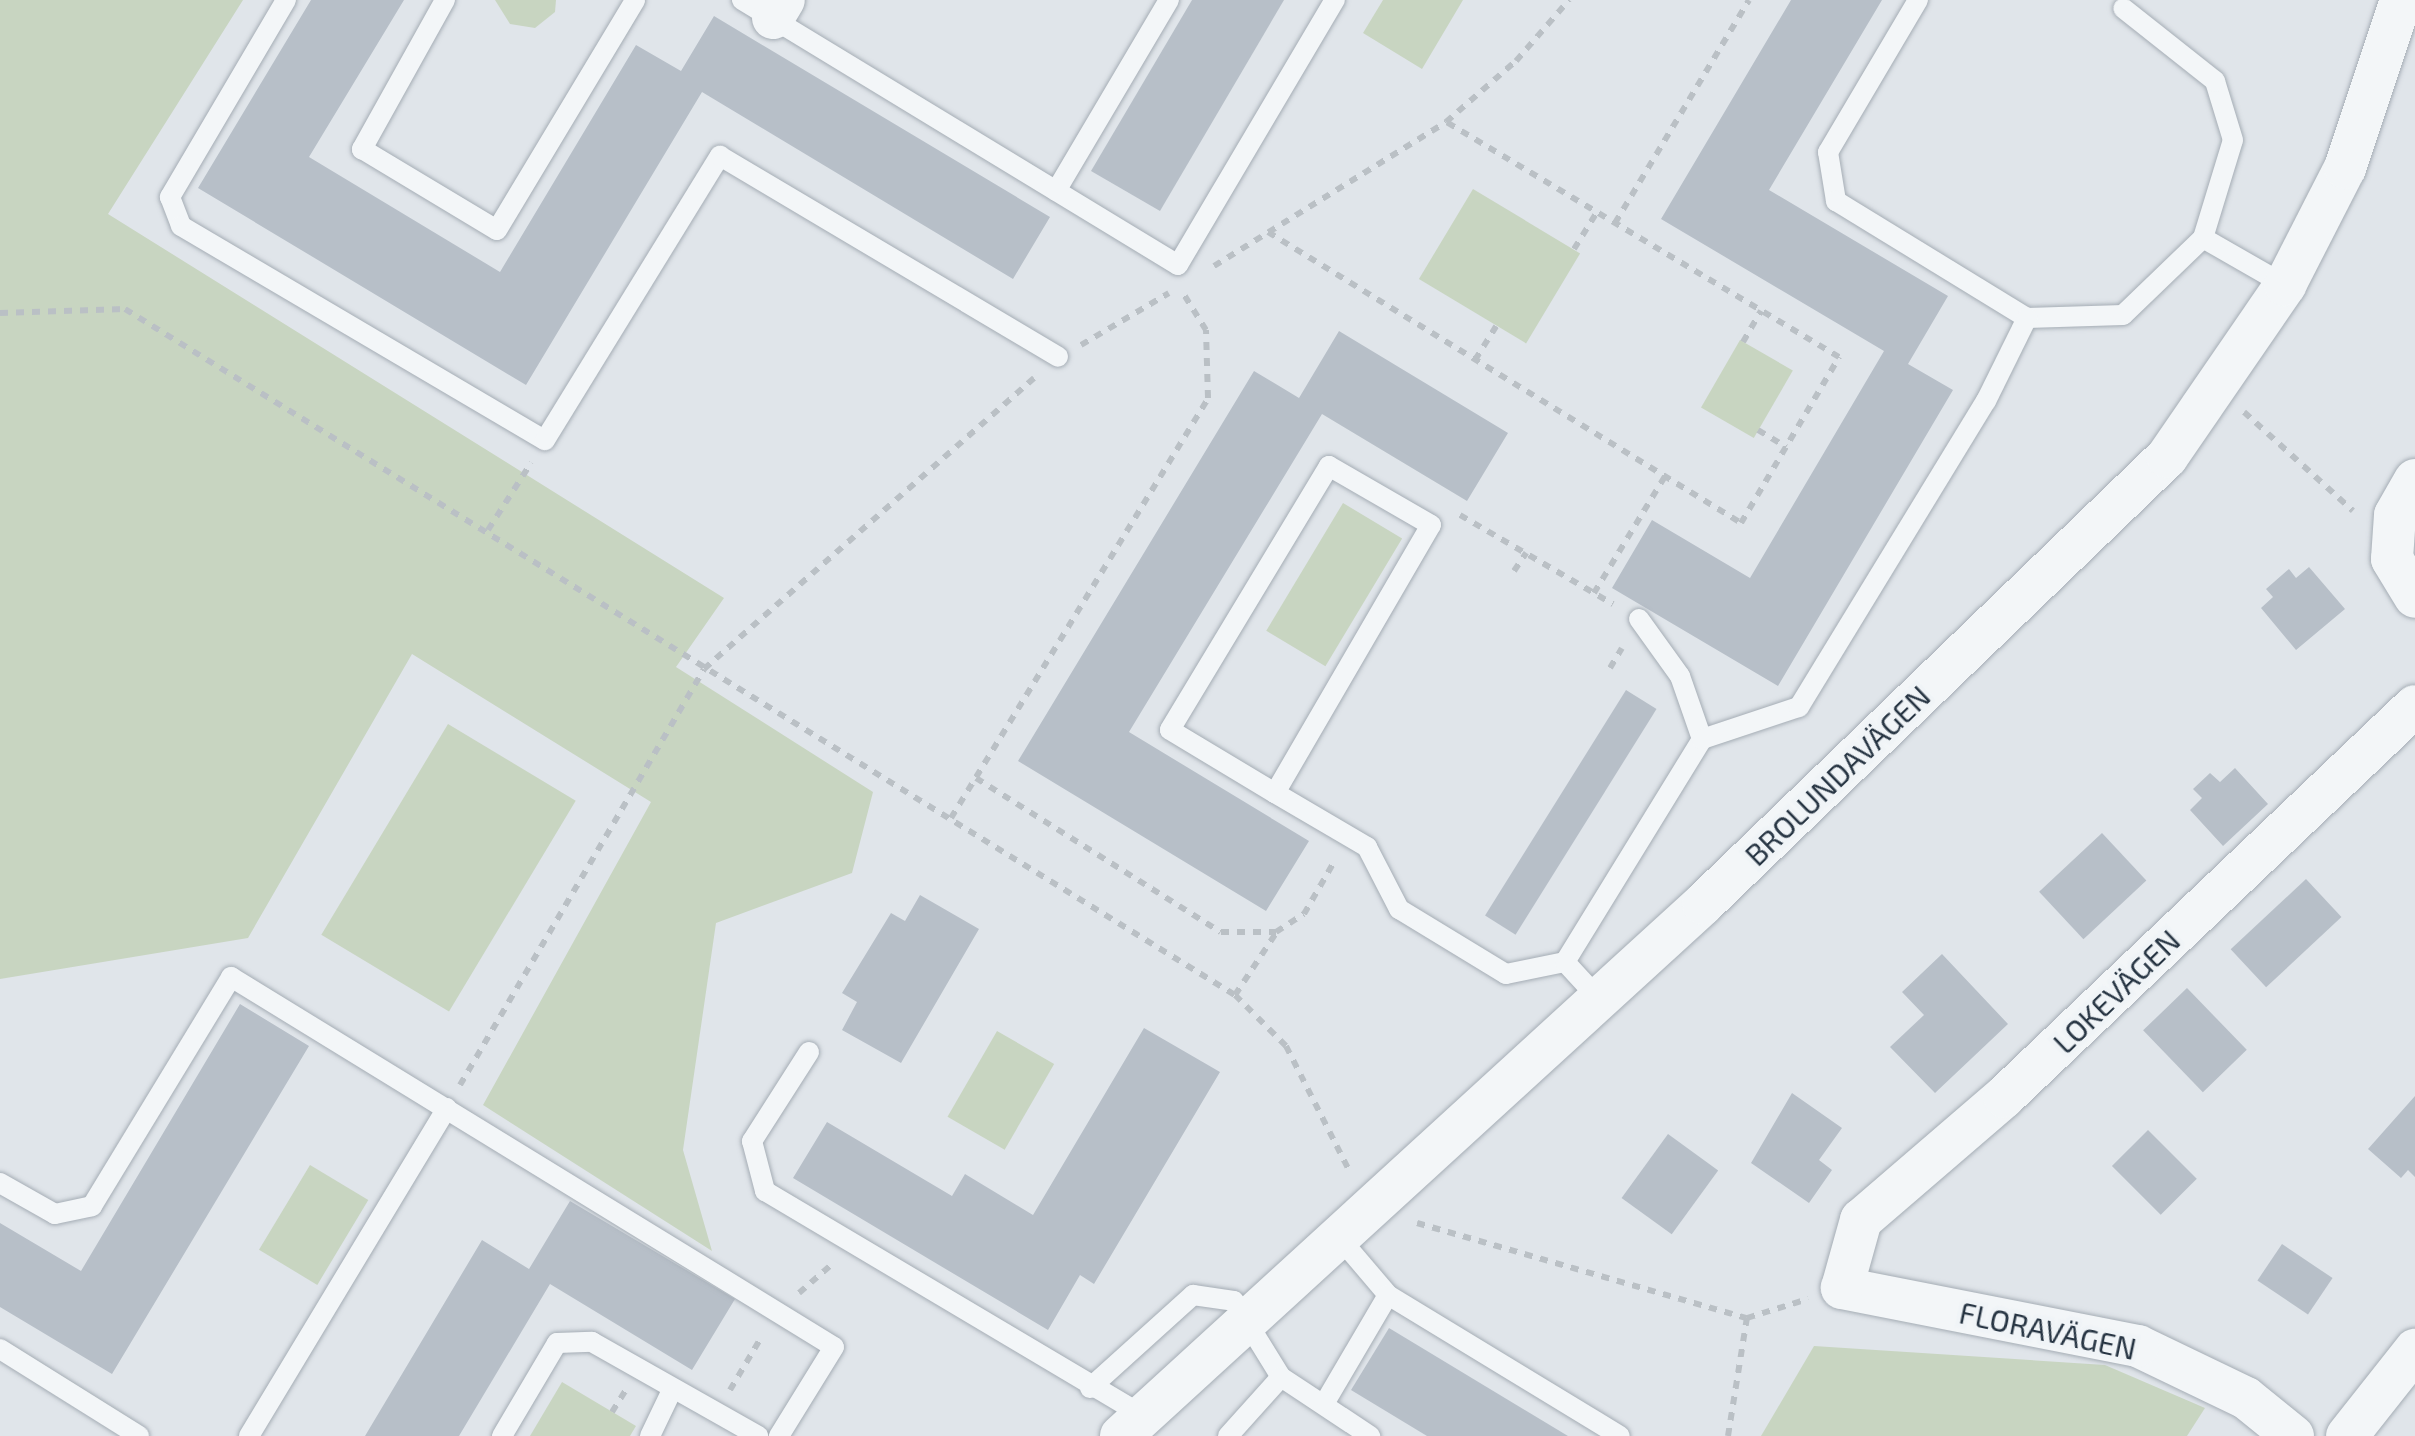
<!DOCTYPE html>
<meta charset="utf-8">
<style>
body{margin:0}
#map{position:relative;width:2415px;height:1436px;overflow:hidden;background:#e0e5ea;font-family:"Exo 2",sans-serif}
div>[style]{position:absolute}
[style*='--x']{left:calc(var(--x)*1px);top:calc(var(--y)*1px);width:calc(var(--w)*1px);rotate:calc(var(--a)*1deg)}
.green>*{inset:0;background:#c8d5c1;transform-origin:0 0}
.building>*{inset:0;background:#b7bfc8;transform-origin:0 0}
.path>*{height:6px;margin-top:-3px;transform-origin:0;background:repeating-linear-gradient(90deg,#bac0c5 0 8px,transparent 0 16px)}
.roads{filter:drop-shadow(0 0 2px #a5adb5) drop-shadow(0 0 2px #a5adb5)}
.lane>*{height:20px;margin:-10px;padding:0 10px;transform-origin:10px;border-radius:10px;background:#f3f6f8}
.street>*{height:42px;margin:-21px;padding:0 21px;transform-origin:21px;border-radius:21px;background:#f3f6f8}
span{translate:-50% -50%;white-space:nowrap;text-align:center;line-height:1.15;-webkit-text-stroke:9px #f0f4f7;paint-order:stroke}
.street-label{font-size:30px;color:#273543}
</style>
<div id="map">
<div class="green">
<i style="clip-path:polygon(0 0,243px 0,108px 214px,724px 598px,676px 667px,873px 792px,852px 873px,716px 923px,683px 1150px,712px 1251px,483px 1105px,651px 802px,412px 654px,248px 938px,0 979px)"></i>
<i style="clip-path:polygon(495px 0,556px 0,555px 12px,535px 28px,510px 24px)"></i>
<i style="clip-path:polygon(1383px 0,1463px 0,1422px 69px,1363px 33px)"></i>
<i style="left:1473px;top:189px;width:125px;height:105px;rotate:31deg"></i>
<i style="left:1740px;top:340px;width:61px;height:78px;rotate:30deg"></i>
<i style="left:1343px;top:503px;width:69px;height:149px;rotate:31deg"></i>
<i style="left:448px;top:724px;width:149px;height:246px;rotate:31deg"></i>
<i style="left:997px;top:1031px;width:66px;height:99px;rotate:30deg"></i>
<i style="left:310px;top:1165px;width:68px;height:99px;rotate:31deg"></i>
<i style="clip-path:polygon(1814px 1346px,2105px 1365px,2205px 1408px,2187px 1436px,1761px 1436px)"></i>
<i style="clip-path:polygon(562px 1382px,636px 1426px,630px 1436px,530px 1436px)"></i>
</div>
<div class="building">
<i style="clip-path:polygon(311px 0,404px 0,309px 157px,500px 272px,636px 45px,681px 71px,714px 16px,1050px 217px,1013px 279px,702px 92px,526px 385px,198px 188px)"></i>
<i style="clip-path:polygon(1192px 0,1284px 0,1160px 211px,1091px 171px)"></i>
<i style="clip-path:polygon(1791px 0,1882px 0,1769px 190px,1948px 296px,1908px 364px,1953px 390px,1778px 686px,1612px 588px,1652px 520px,1750px 578px,1884px 351px,1661px 219px)"></i>
<i style="clip-path:polygon(1339px 331px,1508px 433px,1467px 501px,1322px 414px,1129px 732px,1309px 841px,1266px 911px,1018px 761px,1254px 371px,1299px 398px)"></i>
<i style="clip-path:polygon(2309px 567px,2345px 609px,2296px 650px,2261px 608px,2273px 597px,2266px 589px,2289px 569px,2296px 578px)"></i>
<i style="left:1626px;top:690px;width:36px;height:266px;rotate:32deg"></i>
<i style="clip-path:polygon(2235px 768px,2268px 804px,2223px 846px,2190px 810px,2202px 798px,2193px 789px,2210px 773px,2220px 782px)"></i>
<i style="left:2102px;top:833px;width:65px;height:86px;rotate:47deg"></i>
<i style="left:2306px;top:879px;width:52px;height:103px;rotate:47deg"></i>
<i style="clip-path:polygon(920px 895px,979px 929px,901px 1063px,842px 1030px,857px 1002px,842px 993px,891px 913px,905px 921px)"></i>
<i style="clip-path:polygon(1942px 954px,2008px 1024px,1935px 1093px,1890px 1047px,1924px 1015px,1902px 992px)"></i>
<i style="left:2187px;top:988px;width:86px;height:61px;rotate:46deg"></i>
<i style="clip-path:polygon(240px 1004px,309px 1046px,112px 1374px,0 1307px,0 1223px,81px 1271px)"></i>
<i style="clip-path:polygon(1144px 1028px,1220px 1072px,1094px 1284px,1080px 1275px,1048px 1330px,793px 1178px,827px 1122px,952px 1196px,965px 1174px,1033px 1215px)"></i>
<i style="clip-path:polygon(1792px 1093px,1842px 1128px,1819px 1160px,1832px 1170px,1809px 1203px,1751px 1163px)"></i>
<i style="clip-path:polygon(2415px 1096px,2415px 1177px,2408px 1170px,2401px 1178px,2368px 1149px)"></i>
<i style="left:2148px;top:1130px;width:69px;height:51px;rotate:45deg"></i>
<i style="left:1668px;top:1134px;width:62px;height:79px;rotate:36deg"></i>
<i style="clip-path:polygon(570px 1201px,735px 1299px,692px 1370px,550px 1284px,459px 1436px,365px 1436px,482px 1240px,529px 1269px)"></i>
<i style="left:2282px;top:1244px;width:61px;height:44px;rotate:34deg"></i>
<i style="clip-path:polygon(1389px 1328px,1568px 1436px,1427px 1436px,1351px 1390px)"></i>
</div>
<div class="path">
<i style="--x:1615;--y:223;--w:260;--a:-59"></i>
<i style="--x:1268;--y:232;--w:555;--a:31.6"></i>
<i style="--x:1741;--y:523;--w:193;--a:-59.4"></i>
<i style="--x:1839;--y:357;--w:458;--a:-149.1"></i>
<i style="--x:1574;--y:249;--w:44;--a:-58.1"></i>
<i style="--x:1214;--y:266;--w:273;--a:-31.8"></i>
<i style="--x:1446;--y:122;--w:93;--a:-41.1"></i>
<i style="--x:1516;--y:61;--w:81;--a:-49"></i>
<i style="--x:0;--y:313;--w:125;--a:-1.8"></i>
<i style="--x:125;--y:309;--w:1305;--a:31.72"></i>
<i style="--x:1235;--y:995;--w:72;--a:45"></i>
<i style="--x:1286;--y:1046;--w:141;--a:63.1"></i>
<i style="--x:1743;--y:342;--w:36;--a:-60"></i>
<i style="--x:1081;--y:345;--w:102;--a:-30.6"></i>
<i style="--x:1475;--y:360;--w:40;--a:-58"></i>
<i style="--x:2244;--y:412;--w:147;--a:42.2"></i>
<i style="--x:1758;--y:430;--w:33;--a:31"></i>
<i style="--x:1460;--y:515;--w:177;--a:30.2"></i>
<i style="--x:488;--y:530;--w:80;--a:-57.3"></i>
<i style="--x:1514;--y:571;--w:22;--a:-56"></i>
<i style="--x:1594;--y:593;--w:137;--a:-58.7"></i>
<i style="--x:1610;--y:668;--w:23;--a:-59"></i>
<i style="--x:976;--y:778;--w:289;--a:32.2"></i>
<i style="--x:1221;--y:932;--w:55;--a:0"></i>
<i style="--x:1276;--y:932;--w:33;--a:-33"></i>
<i style="--x:1304;--y:914;--w:60;--a:-60"></i>
<i style="--x:951;--y:818;--w:492;--a:-58.5"></i>
<i style="--x:1208;--y:398;--w:68;--a:-91.7"></i>
<i style="--x:1206;--y:330;--w:44;--a:-121.9"></i>
<i style="--x:1235;--y:995;--w:74;--a:-56.5"></i>
<i style="--x:460;--y:1085;--w:482;--a:-59.6"></i>
<i style="--x:704;--y:669;--w:440;--a:-41.4"></i>
<i style="--x:1417;--y:1223;--w:343;--a:16.1"></i>
<i style="--x:1747;--y:1318;--w:64;--a:-17.3"></i>
<i style="--x:799;--y:1293;--w:43;--a:-41.2"></i>
<i style="--x:730;--y:1390;--w:63;--a:-59.3"></i>
<i style="--x:612;--y:1412;--w:25;--a:-58"></i>
<i style="--x:1728;--y:1436;--w:120;--a:-80.9"></i>
</div>
<div class="roads">
<div class="lane">
<i style="--x:286;--y:0;--w:229;--a:120.5"></i>
<i style="--x:170;--y:197;--w:31;--a:69"></i>
<i style="--x:181;--y:226;--w:422;--a:30.5"></i>
<i style="--x:545;--y:440;--w:334;--a:-58.4"></i>
<i style="--x:720;--y:156;--w:393;--a:30.7"></i>
<i style="--x:445;--y:0;--w:171;--a:119.1"></i>
<i style="--x:362;--y:149;--w:157;--a:31"></i>
<i style="--x:497;--y:230;--w:268;--a:-59"></i>
<i style="--x:742;--y:0;--w:510;--a:31.29"></i>
<i style="--x:1178;--y:265;--w:308;--a:-59.4"></i>
<i style="--x:1918;--y:0;--w:177;--a:120.6"></i>
<i style="--x:1828;--y:152;--w:50;--a:80.7"></i>
<i style="--x:1836;--y:201;--w:224;--a:31.5"></i>
<i style="--x:2027;--y:318;--w:96;--a:-1.8"></i>
<i style="--x:2123;--y:315;--w:111;--a:-43.9"></i>
<i style="--x:2203;--y:238;--w:102;--a:-73"></i>
<i style="--x:2233;--y:140;--w:62;--a:-107"></i>
<i style="--x:2215;--y:81;--w:117;--a:-141.6"></i>
<i style="--x:1056;--y:191;--w:222;--a:-59.4"></i>
<i style="--x:2203;--y:238;--w:95;--a:29.8"></i>
<i style="--x:1639;--y:619;--w:70;--a:54.3"></i>
<i style="--x:1680;--y:676;--w:67;--a:70.8"></i>
<i style="--x:1275;--y:793;--w:310;--a:-59.8"></i>
<i style="--x:1431;--y:525;--w:118;--a:-150"></i>
<i style="--x:1329;--y:466;--w:308;--a:121.1"></i>
<i style="--x:1170;--y:730;--w:122;--a:31"></i>
<i style="--x:1275;--y:793;--w:107;--a:30.4"></i>
<i style="--x:1367;--y:847;--w:70;--a:62.7"></i>
<i style="--x:1399;--y:909;--w:125;--a:31.3"></i>
<i style="--x:1506;--y:974;--w:60;--a:-11.5"></i>
<i style="--x:1565;--y:962;--w:262;--a:-58.4"></i>
<i style="--x:1702;--y:739;--w:102;--a:-18.3"></i>
<i style="--x:1799;--y:707;--w:359;--a:-58.6"></i>
<i style="--x:1986;--y:401;--w:93;--a:-63.7"></i>
<i style="--x:1565;--y:962;--w:52;--a:47.4"></i>
<i style="--x:809;--y:1052;--w:106;--a:122.6"></i>
<i style="--x:752;--y:1141;--w:52;--a:75.4"></i>
<i style="--x:765;--y:1191;--w:439;--a:30.7"></i>
<i style="--x:0;--y:1183;--w:63;--a:29.4"></i>
<i style="--x:55;--y:1214;--w:38;--a:-12"></i>
<i style="--x:92;--y:1206;--w:268;--a:-58.7"></i>
<i style="--x:231;--y:977;--w:707;--a:31.53"></i>
<i style="--x:834;--y:1347;--w:105;--a:121.7"></i>
<i style="--x:1337;--y:1235;--w:79;--a:49.6"></i>
<i style="--x:1388;--y:1295;--w:271;--a:31.3"></i>
<i style="--x:0;--y:1349;--w:164;--a:32"></i>
<i style="--x:1090;--y:1388;--w:139;--a:-42.1"></i>
<i style="--x:1193;--y:1295;--w:41;--a:8.3"></i>
<i style="--x:1234;--y:1301;--w:89;--a:58.3"></i>
<i style="--x:1281;--y:1377;--w:107;--a:33.5"></i>
<i style="--x:1324;--y:1404;--w:126;--a:-59.6"></i>
<i style="--x:249;--y:1436;--w:383;--a:-58.9"></i>
<i style="--x:502;--y:1436;--w:108;--a:-59.4"></i>
<i style="--x:557;--y:1343;--w:35;--a:-2"></i>
<i style="--x:592;--y:1342;--w:191;--a:29.5"></i>
<i style="--x:650;--y:1436;--w:53;--a:-64.4"></i>
<i style="--x:1228;--y:1436;--w:79;--a:-48.1"></i>
</div>
<div class="street">
<i style="--x:773;--y:18;--w:21;--a:-59"></i>
<i style="--x:2415;--y:480;--w:40;--a:119.7"></i>
<i style="--x:2395;--y:515;--w:44;--a:93.9"></i>
<i style="--x:2392;--y:559;--w:44;--a:58.8"></i>
<i style="--x:1121;--y:1436;--w:789;--a:-42.43"></i>
<i style="--x:1703;--y:904;--w:644;--a:-43.93"></i>
<i style="--x:2167;--y:457;--w:209;--a:-55.5"></i>
<i style="--x:2285;--y:285;--w:131;--a:-62.9"></i>
<i style="--x:2345;--y:168;--w:177;--a:-71.6"></i>
<i style="--x:2293;--y:1436;--w:60;--a:-141"></i>
<i style="--x:2246;--y:1398;--w:120;--a:-154.3"></i>
<i style="--x:2138;--y:1346;--w:302;--a:-168.9"></i>
<i style="--x:1842;--y:1288;--w:71;--a:-74.4"></i>
<i style="--x:1861;--y:1220;--w:189;--a:-40.7"></i>
<i style="--x:2004;--y:1097;--w:567;--a:-43.57"></i>
<i style="--x:2347;--y:1436;--w:110;--a:-51.7"></i>
</div>
</div>
<div class="street-label">
<span style="left:1837px;top:775px;rotate:-44deg">BROLUNDAVÄGEN</span>
<span style="left:2116px;top:991px;rotate:-44deg">LOKEVÄGEN</span>
<span style="left:2048px;top:1330px;rotate:12deg">FLORAVÄGEN</span>
</div>
</div>
